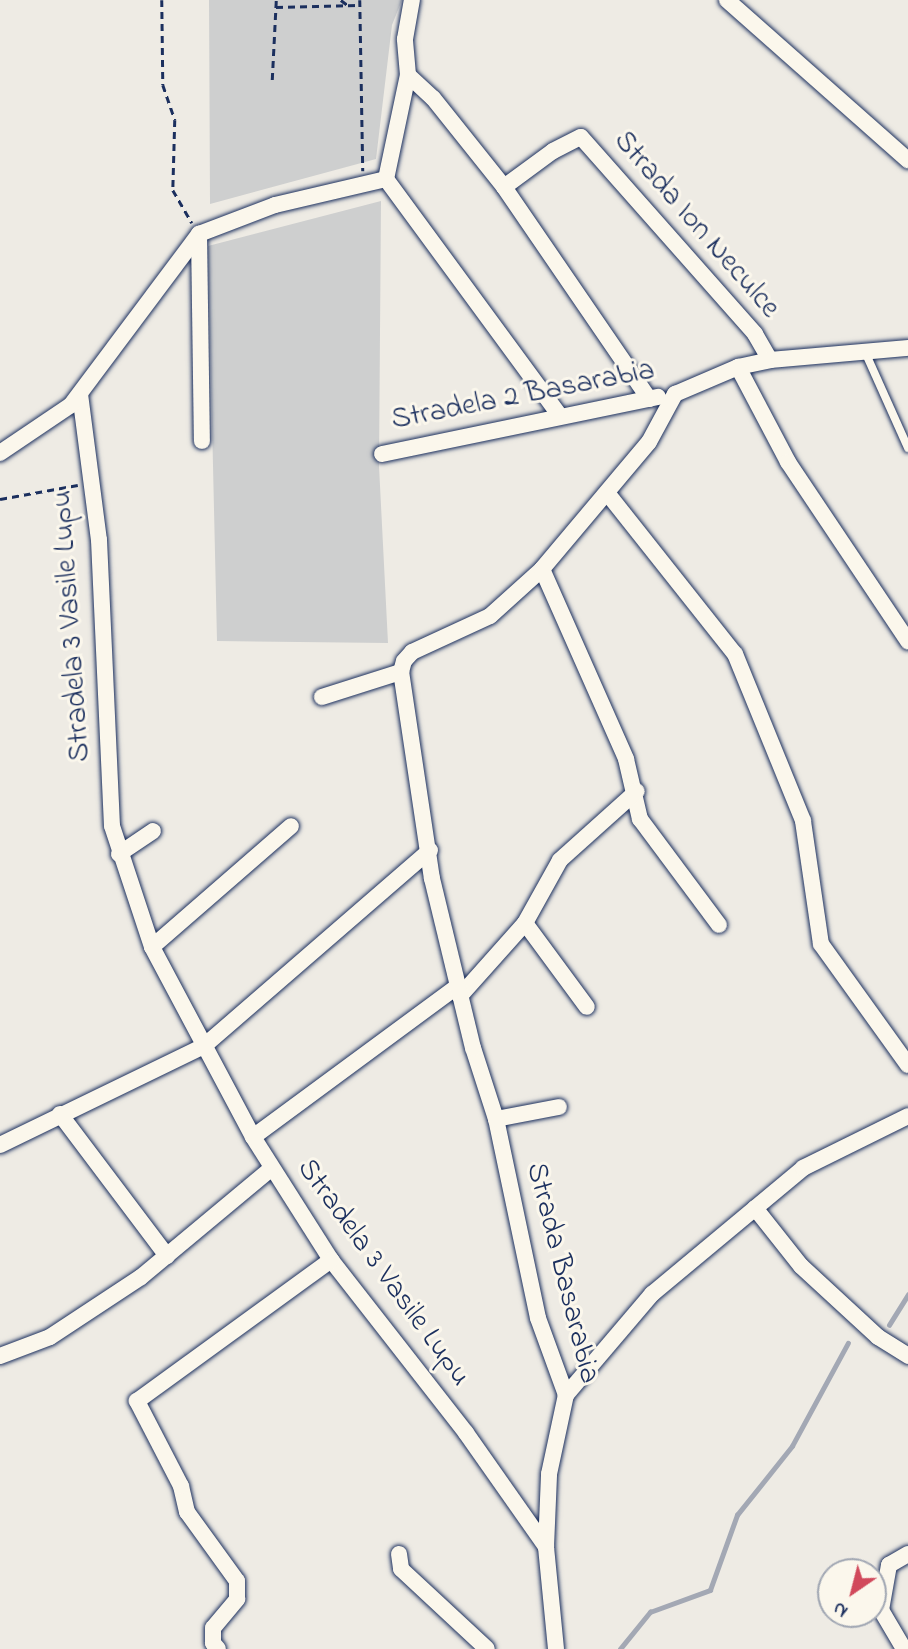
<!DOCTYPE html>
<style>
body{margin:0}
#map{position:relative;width:908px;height:1649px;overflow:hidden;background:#eeebe4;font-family:"Indie Flower",sans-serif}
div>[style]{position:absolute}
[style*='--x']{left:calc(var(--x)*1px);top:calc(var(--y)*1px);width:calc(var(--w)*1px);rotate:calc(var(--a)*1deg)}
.green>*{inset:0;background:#cecfcf}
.stream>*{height:4.5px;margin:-2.25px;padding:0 2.25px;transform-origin:2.25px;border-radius:2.25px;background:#a3a8b4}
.path>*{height:2.5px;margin-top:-1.25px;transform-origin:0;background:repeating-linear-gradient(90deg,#1b2f5e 0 7px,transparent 0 12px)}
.roads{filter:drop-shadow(0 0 2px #1b2f5e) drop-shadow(0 0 2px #1b2f5e)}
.lane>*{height:8px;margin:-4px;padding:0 4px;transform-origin:4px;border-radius:4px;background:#fbf7ec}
.street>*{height:16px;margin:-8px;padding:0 8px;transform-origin:8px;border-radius:8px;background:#fbf7ec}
span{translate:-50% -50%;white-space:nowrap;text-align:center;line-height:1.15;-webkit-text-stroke:6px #fbf7ec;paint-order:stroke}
.street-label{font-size:30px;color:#1b2f5e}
.north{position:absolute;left:817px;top:1558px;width:70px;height:70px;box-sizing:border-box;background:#fbf7ec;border:2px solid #a1a7b3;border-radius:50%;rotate:215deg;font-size:19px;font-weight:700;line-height:28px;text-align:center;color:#1b2f5e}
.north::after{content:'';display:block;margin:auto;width:24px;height:32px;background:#d1495b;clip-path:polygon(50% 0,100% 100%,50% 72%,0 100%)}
</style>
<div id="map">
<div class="green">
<i style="clip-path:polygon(209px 0,402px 0,392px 25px,376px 159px,210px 204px)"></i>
<i style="clip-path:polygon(381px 201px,379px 466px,388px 643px,217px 641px,208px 246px)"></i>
</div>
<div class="stream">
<i style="--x:889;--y:1325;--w:36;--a:-58"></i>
<i style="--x:620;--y:1649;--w:48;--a:-51"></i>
<i style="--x:650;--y:1612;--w:64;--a:-20.1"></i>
<i style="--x:710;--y:1590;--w:80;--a:-70.2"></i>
<i style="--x:737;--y:1515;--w:88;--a:-51.4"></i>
<i style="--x:792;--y:1446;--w:117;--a:-61.5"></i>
</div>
<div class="path">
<i style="--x:162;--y:0;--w:85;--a:89.3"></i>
<i style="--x:163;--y:85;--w:37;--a:71"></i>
<i style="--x:175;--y:120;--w:70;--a:91.6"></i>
<i style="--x:173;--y:190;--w:38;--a:60"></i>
<i style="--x:341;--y:0;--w:10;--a:37"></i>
<i style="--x:360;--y:0;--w:171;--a:89"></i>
<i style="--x:276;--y:7;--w:82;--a:-1.4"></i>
<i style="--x:272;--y:80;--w:80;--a:-87.1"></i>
<i style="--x:0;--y:499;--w:79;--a:-10.2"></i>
</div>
<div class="roads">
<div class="lane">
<i style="--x:866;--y:354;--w:103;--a:65.9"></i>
</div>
<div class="street">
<i style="--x:727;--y:0;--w:242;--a:41.5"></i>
<i style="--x:408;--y:75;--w:34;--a:43"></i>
<i style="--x:433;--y:98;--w:114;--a:51.4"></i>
<i style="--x:504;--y:187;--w:257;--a:55.6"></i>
<i style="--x:386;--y:179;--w:294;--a:53.7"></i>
<i style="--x:386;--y:179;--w:106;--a:-78.1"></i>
<i style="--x:408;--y:75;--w:36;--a:-95"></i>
<i style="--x:405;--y:39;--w:40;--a:-80"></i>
<i style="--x:504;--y:187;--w:61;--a:-36.3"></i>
<i style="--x:553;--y:151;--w:31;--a:-27"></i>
<i style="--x:581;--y:137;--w:263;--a:48.5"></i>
<i style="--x:755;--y:334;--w:30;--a:60"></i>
<i style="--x:199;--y:234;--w:207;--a:89.2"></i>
<i style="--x:738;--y:367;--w:107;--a:62.2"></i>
<i style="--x:788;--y:462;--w:216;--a:56.2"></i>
<i style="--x:80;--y:394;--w:147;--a:82.6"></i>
<i style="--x:99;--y:540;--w:286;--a:87.4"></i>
<i style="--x:112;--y:826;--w:127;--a:71.7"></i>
<i style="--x:152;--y:947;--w:215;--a:62"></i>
<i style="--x:253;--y:1137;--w:146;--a:57.6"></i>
<i style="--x:331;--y:1260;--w:219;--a:52"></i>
<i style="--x:466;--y:1433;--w:139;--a:54.9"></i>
<i style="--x:0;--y:453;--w:86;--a:-34.1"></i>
<i style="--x:71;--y:405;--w:214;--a:-53.2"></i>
<i style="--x:199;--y:234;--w:81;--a:-20.9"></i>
<i style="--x:275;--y:205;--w:114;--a:-13.2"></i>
<i style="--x:382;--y:454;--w:282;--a:-11.7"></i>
<i style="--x:608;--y:494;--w:204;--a:51.6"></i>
<i style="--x:735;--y:654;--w:180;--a:67.8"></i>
<i style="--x:803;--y:821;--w:124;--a:81.7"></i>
<i style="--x:821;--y:944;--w:149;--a:54.3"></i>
<i style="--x:542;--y:569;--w:208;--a:66.1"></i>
<i style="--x:626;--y:759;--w:62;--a:76.9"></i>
<i style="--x:640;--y:819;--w:132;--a:53.3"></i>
<i style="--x:322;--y:697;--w:83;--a:-17.6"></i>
<i style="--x:119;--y:854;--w:41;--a:-34.1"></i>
<i style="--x:525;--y:923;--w:104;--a:53.6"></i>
<i style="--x:152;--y:947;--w:184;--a:-41"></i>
<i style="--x:460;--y:996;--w:98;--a:-48.3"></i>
<i style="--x:525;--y:923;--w:72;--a:-60.9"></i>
<i style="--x:560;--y:860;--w:103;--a:-41.9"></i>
<i style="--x:60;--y:1114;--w:178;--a:53"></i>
<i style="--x:496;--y:1119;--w:64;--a:-10.8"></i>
<i style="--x:253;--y:1137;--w:255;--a:-36.4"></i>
<i style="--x:0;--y:1145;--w:227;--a:-25.9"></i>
<i style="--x:204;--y:1046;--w:299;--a:-40.9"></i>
<i style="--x:755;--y:1208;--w:74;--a:51.6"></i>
<i style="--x:801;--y:1266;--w:105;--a:42.7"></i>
<i style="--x:878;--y:1337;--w:36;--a:32"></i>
<i style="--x:0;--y:1356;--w:53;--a:-20.8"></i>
<i style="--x:50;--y:1337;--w:109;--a:-33.4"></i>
<i style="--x:141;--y:1277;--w:170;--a:-39.8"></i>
<i style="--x:566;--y:1395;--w:133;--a:-49.6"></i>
<i style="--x:652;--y:1294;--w:197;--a:-39.8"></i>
<i style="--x:803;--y:1168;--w:117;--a:-26.3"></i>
<i style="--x:399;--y:1554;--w:15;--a:82"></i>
<i style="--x:401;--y:1569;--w:117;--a:42.9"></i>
<i style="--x:218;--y:1649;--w:8;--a:-130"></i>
<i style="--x:213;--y:1643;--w:15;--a:-90"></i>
<i style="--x:213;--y:1628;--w:38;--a:-50"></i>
<i style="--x:237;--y:1599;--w:18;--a:-90"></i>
<i style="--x:237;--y:1581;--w:85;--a:-125.9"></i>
<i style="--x:187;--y:1512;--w:27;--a:-103"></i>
<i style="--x:181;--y:1486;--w:96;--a:-117.4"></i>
<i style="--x:137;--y:1401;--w:240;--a:-36"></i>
<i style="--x:556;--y:1649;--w:102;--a:-95.6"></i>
<i style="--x:546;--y:1547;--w:73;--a:-87.6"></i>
<i style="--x:549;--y:1474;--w:81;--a:-77.9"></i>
<i style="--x:566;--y:1395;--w:82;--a:-110"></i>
<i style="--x:538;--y:1318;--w:203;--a:-101.9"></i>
<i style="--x:496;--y:1119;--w:75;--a:-107.9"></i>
<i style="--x:473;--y:1048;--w:174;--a:-103.6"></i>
<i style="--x:432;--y:879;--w:209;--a:-98.5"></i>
<i style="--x:401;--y:672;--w:11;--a:-75"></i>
<i style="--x:404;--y:661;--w:12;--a:-48"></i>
<i style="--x:412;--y:652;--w:86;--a:-24.8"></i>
<i style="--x:490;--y:616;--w:70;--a:-42.1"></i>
<i style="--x:542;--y:569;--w:166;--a:-49.9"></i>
<i style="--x:649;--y:442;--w:55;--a:-61.6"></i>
<i style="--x:675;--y:394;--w:69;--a:-23.2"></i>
<i style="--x:738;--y:367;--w:33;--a:-12"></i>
<i style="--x:770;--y:360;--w:139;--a:-5"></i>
<i style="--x:904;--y:1649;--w:45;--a:-120.5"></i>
<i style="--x:881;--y:1610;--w:46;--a:-79.9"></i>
<i style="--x:889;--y:1565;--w:22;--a:-30"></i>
</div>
</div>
<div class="street-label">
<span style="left:696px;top:225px;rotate:49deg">Strada Ion Neculce</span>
<span style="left:523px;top:396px;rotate:-11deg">Stradela 2 Basarabia</span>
<span style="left:72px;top:626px;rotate:-94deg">Stradela 3 Vasile Lupu</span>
<span style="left:383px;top:1273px;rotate:54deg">Stradela 3 Vasile Lupu</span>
<span style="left:562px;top:1273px;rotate:76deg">Strada Basarabia</span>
</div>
<div class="north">N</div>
</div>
